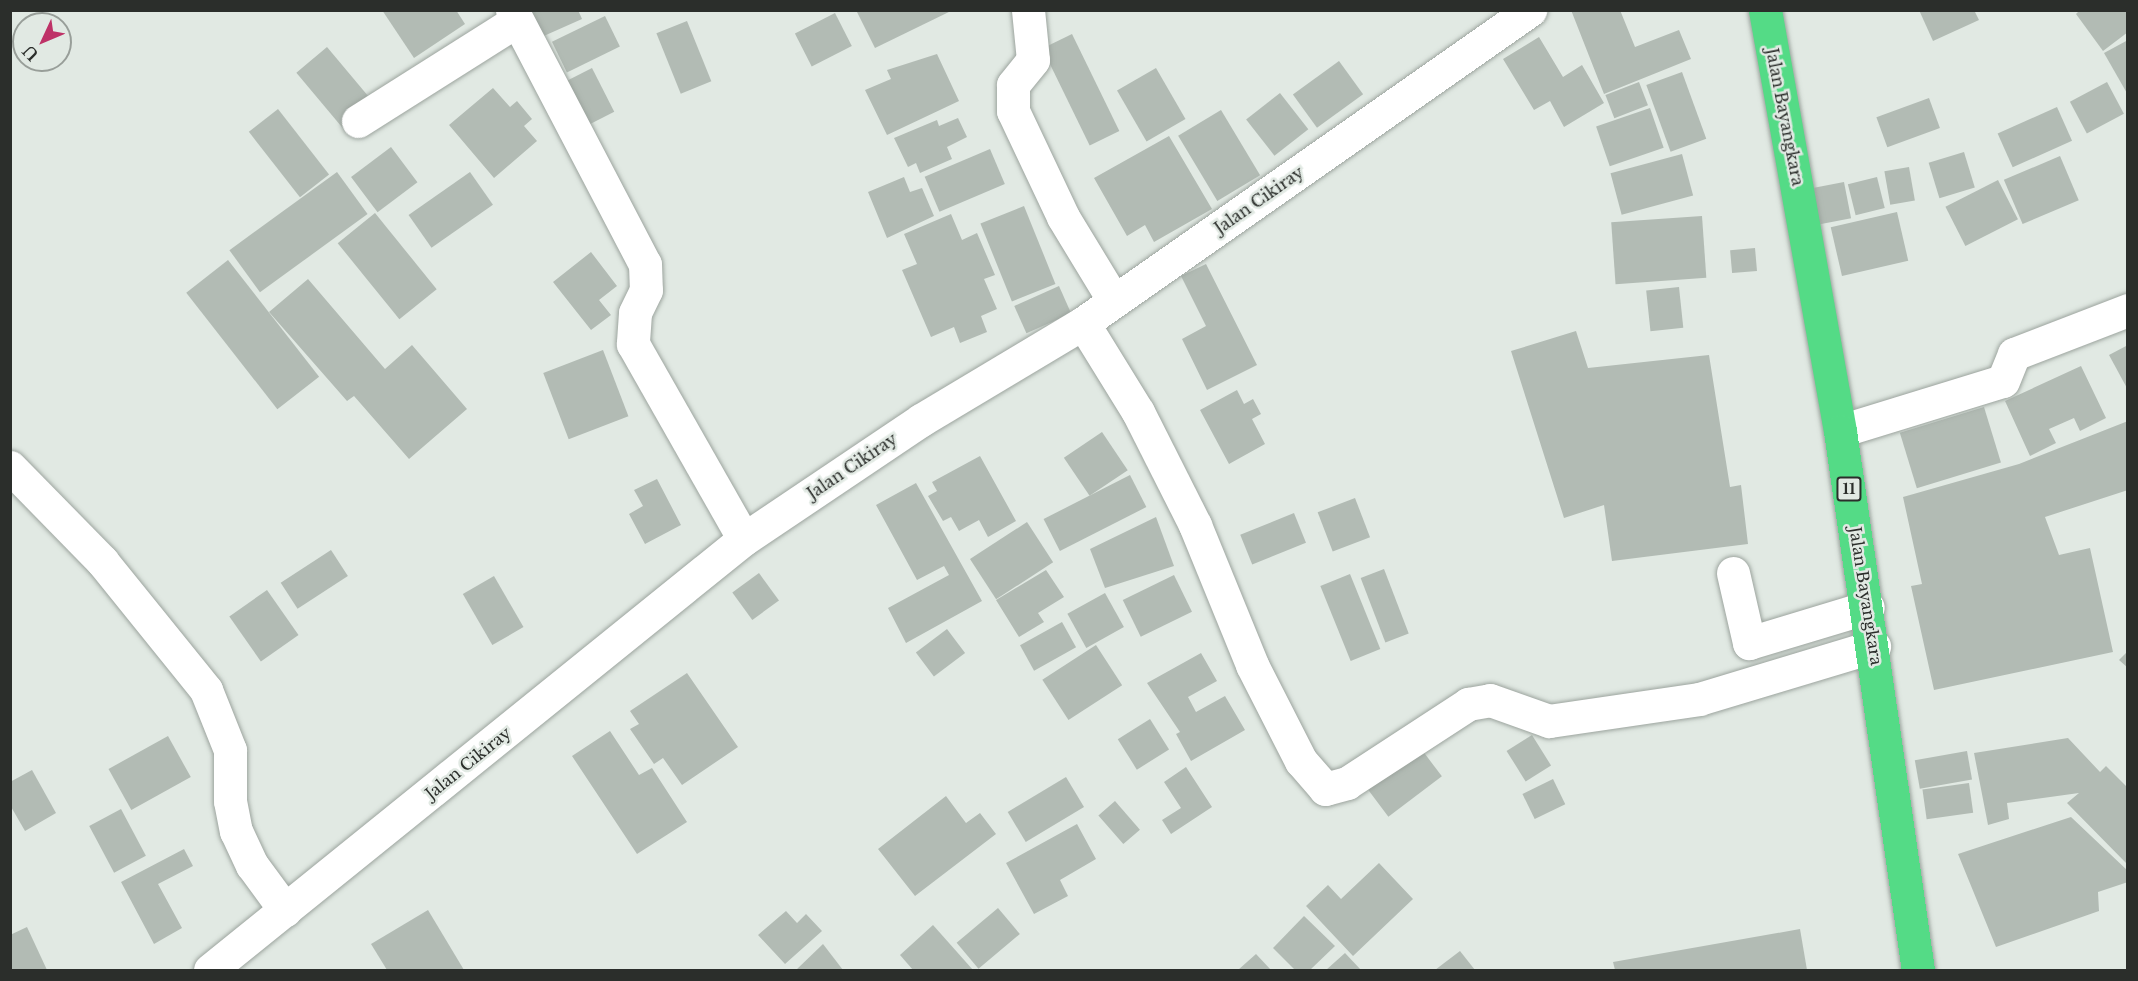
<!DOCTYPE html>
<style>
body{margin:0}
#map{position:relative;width:2138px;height:981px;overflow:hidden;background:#e1e9e3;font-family:"Libre Baskerville",serif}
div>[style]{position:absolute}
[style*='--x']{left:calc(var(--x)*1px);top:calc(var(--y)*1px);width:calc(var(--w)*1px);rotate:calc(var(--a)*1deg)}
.building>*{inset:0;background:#b2bbb4;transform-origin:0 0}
.roads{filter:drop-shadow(0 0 2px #9ca49e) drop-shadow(0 0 2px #9ca49e)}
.minor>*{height:33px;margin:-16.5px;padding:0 16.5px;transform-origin:16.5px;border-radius:16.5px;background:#fff}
.highway>*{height:33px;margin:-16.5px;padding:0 16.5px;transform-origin:16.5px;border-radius:16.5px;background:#54db86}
span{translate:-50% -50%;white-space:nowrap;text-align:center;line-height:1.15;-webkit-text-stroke:5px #e1e9e3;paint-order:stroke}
.shield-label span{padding:2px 4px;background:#e1e9e3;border:2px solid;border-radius:4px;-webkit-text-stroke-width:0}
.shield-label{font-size:15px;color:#2b2e2b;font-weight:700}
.street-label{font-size:16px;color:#2b2e2b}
.frame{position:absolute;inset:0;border:12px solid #2b2e2b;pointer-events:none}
.north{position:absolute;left:12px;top:12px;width:60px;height:60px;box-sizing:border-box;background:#e1e9e3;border:2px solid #989e99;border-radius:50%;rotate:226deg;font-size:16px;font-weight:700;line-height:24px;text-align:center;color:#2b2e2b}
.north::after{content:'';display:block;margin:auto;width:21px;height:27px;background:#be3267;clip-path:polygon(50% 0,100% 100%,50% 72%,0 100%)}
</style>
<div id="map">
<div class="building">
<i style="clip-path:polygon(382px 10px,456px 10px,465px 24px,414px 58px)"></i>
<i style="clip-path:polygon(529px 10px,578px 10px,582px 19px,537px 39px)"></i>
<i style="clip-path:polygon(856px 10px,953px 10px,875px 48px)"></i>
<i style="clip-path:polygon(1571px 10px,1620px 10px,1635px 47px,1679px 30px,1691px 59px,1604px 94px)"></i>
<i style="clip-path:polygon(1919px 10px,1974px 10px,1979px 20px,1933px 41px)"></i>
<i style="clip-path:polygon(2080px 10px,2128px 10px,2128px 32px,2103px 51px,2076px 14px)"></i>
<i style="left:835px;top:13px;width:37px;height:45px;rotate:63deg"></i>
<i style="left:605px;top:16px;width:34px;height:59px;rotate:64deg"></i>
<i style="left:687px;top:21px;width:65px;height:33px;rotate:68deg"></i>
<i style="left:1072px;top:34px;width:108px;height:33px;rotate:64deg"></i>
<i style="clip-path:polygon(1539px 37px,1563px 77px,1582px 65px,1604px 103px,1564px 127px,1550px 101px,1534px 110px,1503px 59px)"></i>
<i style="clip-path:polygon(2128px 40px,2128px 95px,2104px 53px)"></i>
<i style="left:327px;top:47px;width:75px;height:40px;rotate:50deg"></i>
<i style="clip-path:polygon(937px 54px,959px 101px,887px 135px,865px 90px,891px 79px,887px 70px)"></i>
<i style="left:1339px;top:61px;width:41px;height:57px;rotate:54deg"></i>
<i style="left:592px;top:68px;width:49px;height:38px;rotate:63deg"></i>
<i style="left:1156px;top:68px;width:59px;height:45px;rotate:60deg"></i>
<i style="left:1682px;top:72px;width:71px;height:38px;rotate:70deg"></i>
<i style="left:1639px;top:82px;width:25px;height:36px;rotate:69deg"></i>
<i style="left:2107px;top:82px;width:36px;height:42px;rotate:62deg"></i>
<i style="clip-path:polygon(493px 88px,510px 107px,517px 101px,532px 119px,524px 126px,537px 141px,494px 178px,449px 125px)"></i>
<i style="left:1280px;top:93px;width:46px;height:43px;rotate:52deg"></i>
<i style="left:1929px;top:98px;width:32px;height:56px;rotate:70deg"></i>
<i style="left:2057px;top:107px;width:37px;height:65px;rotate:66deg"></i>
<i style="left:1650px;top:108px;width:42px;height:57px;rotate:71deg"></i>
<i style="left:278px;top:109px;width:83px;height:37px;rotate:52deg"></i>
<i style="left:1221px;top:110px;width:76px;height:50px;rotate:59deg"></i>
<i style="clip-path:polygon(958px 118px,967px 137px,947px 147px,952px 159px,920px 173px,916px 163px,908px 167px,894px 138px,937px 120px,939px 126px)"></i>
<i style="clip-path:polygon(1169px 136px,1212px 209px,1154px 242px,1145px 225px,1127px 236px,1094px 178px)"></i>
<i style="left:391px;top:147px;width:44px;height:50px;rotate:53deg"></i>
<i style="left:990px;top:149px;width:38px;height:71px;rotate:67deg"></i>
<i style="left:1964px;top:152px;width:37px;height:37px;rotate:73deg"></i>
<i style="left:1682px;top:154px;width:43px;height:74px;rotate:75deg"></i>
<i style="left:2060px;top:156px;width:48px;height:61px;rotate:67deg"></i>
<i style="left:1909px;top:167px;width:34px;height:25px;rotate:80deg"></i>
<i style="left:337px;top:172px;width:52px;height:133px;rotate:54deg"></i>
<i style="left:470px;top:172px;width:40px;height:75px;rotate:55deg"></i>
<i style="clip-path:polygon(904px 177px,910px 192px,922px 188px,934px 216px,887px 238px,868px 192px)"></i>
<i style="left:1877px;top:177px;width:32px;height:30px;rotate:76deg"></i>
<i style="left:1998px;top:180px;width:44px;height:59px;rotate:63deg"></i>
<i style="left:1844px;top:182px;width:37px;height:33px;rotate:79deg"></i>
<i style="left:1024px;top:206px;width:84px;height:47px;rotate:68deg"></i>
<i style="left:1897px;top:212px;width:50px;height:68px;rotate:77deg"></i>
<i style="left:375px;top:213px;width:98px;height:48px;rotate:51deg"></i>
<i style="clip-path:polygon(951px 214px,962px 240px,977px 233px,995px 275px,984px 279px,997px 309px,981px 316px,987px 332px,960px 343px,954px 327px,931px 337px,902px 270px,917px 264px,904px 234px)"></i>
<i style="left:1702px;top:216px;width:62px;height:91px;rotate:86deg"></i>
<i style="left:1755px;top:248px;width:23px;height:25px;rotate:85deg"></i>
<i style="clip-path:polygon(591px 252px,617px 286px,599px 300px,611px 315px,591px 330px,553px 282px)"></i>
<i style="left:228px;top:260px;width:148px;height:53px;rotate:52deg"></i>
<i style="clip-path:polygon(1206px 264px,1257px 365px,1207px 390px,1182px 339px,1206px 326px,1181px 276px)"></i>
<i style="clip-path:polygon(308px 279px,385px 369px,412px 345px,467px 409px,409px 459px,354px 396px,347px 401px,269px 312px)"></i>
<i style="left:1059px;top:286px;width:30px;height:49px;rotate:66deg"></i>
<i style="left:1679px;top:287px;width:41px;height:33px;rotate:84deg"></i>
<i style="clip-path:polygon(1576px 331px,1588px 368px,1709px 355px,1730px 487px,1741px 485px,1748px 544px,1612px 561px,1604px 505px,1564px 518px,1511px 351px)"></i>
<i style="clip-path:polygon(2128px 345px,2128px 390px,2109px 355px)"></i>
<i style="left:603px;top:350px;width:71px;height:64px;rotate:69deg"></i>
<i style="clip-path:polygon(2081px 366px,2106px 418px,2080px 431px,2074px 418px,2049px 429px,2056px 443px,2030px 456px,2005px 401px)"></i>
<i style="clip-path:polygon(1237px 390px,1244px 404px,1253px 399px,1261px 414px,1252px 419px,1265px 444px,1229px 464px,1200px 410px)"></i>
<i style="left:1984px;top:407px;width:58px;height:88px;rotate:73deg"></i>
<i style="clip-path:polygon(2128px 421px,2128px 490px,2045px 517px,2059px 555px,2090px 548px,2113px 652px,1934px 690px,1911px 586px,1922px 584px,1903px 497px,2019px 464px)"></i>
<i style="left:1102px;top:432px;width:46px;height:46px;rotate:56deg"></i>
<i style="clip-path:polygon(980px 456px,1016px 521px,988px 537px,979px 520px,959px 531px,951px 517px,943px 521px,928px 496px,937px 491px,932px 482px)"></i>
<i style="left:1130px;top:475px;width:36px;height:97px;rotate:63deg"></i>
<i style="clip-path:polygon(657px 479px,681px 525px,645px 544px,629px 514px,643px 506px,634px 490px)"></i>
<i style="clip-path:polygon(916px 483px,982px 601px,906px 643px,888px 608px,949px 575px,944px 566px,917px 580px,876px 505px)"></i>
<i style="left:1355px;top:498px;width:42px;height:40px;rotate:69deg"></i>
<i style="left:1294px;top:513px;width:32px;height:58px;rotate:68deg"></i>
<i style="clip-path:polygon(1156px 517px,1174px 566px,1105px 588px,1090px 549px)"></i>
<i style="left:1027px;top:522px;width:48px;height:68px;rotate:57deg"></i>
<i style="left:331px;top:550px;width:31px;height:60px;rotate:57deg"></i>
<i style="left:1384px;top:569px;width:69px;height:25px;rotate:69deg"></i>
<i style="clip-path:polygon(1046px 570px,1064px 597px,1038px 613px,1044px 622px,1019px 637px,996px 600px)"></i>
<i style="left:759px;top:573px;width:34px;height:33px;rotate:54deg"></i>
<i style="left:1350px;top:574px;width:81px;height:32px;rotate:68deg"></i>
<i style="left:1174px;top:575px;width:41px;height:57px;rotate:64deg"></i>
<i style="left:494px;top:576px;width:59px;height:36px;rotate:60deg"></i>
<i style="left:267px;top:590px;width:55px;height:46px;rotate:55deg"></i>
<i style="left:1105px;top:593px;width:39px;height:43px;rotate:61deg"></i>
<i style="left:1062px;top:622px;width:29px;height:48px;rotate:61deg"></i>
<i style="left:947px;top:629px;width:30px;height:39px;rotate:53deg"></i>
<i style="left:1096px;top:645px;width:48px;height:64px;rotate:57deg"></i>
<i style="clip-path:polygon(2128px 651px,2128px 668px,2119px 660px)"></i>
<i style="clip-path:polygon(1201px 653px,1217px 681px,1188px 697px,1196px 712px,1225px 696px,1245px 730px,1191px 761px,1176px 734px,1180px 732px,1147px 683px)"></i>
<i style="clip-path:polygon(687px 673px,738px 747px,682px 785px,663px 758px,654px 764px,630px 729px,639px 724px,630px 711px)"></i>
<i style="left:1150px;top:719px;width:36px;height:38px;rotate:58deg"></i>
<i style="clip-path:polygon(610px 731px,639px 775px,652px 768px,687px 822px,637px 854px,572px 756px)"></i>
<i style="left:1532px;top:735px;width:36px;height:30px;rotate:58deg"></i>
<i style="left:168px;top:736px;width:47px;height:68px;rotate:61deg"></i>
<i style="clip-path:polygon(2068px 738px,2100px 772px,2106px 766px,2128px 788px,2128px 865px,2067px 803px,2079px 793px,2007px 803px,2009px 819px,1988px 825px,1974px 753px)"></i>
<i style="left:1419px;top:746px;width:38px;height:67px;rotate:53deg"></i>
<i style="left:1967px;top:751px;width:29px;height:53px;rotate:80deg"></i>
<i style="clip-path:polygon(1186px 767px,1212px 807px,1171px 834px,1162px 820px,1181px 808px,1164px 782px)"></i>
<i style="clip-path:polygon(32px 770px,56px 813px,25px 831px,10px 805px,10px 782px)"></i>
<i style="left:1066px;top:777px;width:35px;height:68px;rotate:59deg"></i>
<i style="left:1553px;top:779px;width:28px;height:34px;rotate:64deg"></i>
<i style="left:1969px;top:783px;width:30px;height:47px;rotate:82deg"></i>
<i style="clip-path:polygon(946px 796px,966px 823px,980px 813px,996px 834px,915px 896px,878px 849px)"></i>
<i style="left:1115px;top:801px;width:38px;height:22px;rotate:49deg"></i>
<i style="left:121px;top:809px;width:53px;height:36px;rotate:62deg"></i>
<i style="clip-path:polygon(2071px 817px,2128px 871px,2128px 882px,2098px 892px,2099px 911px,1996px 947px,1958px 854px)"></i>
<i style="clip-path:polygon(1077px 824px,1096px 859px,1060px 880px,1068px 896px,1034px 914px,1006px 863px)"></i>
<i style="clip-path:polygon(184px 849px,193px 866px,158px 884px,182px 928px,154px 944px,121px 882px)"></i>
<i style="clip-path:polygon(1379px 863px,1413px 899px,1353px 956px,1306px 906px,1328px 885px,1341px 899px)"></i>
<i style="left:998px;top:908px;width:34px;height:54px;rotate:50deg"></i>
<i style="clip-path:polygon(428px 910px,464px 970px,387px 970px,371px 944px)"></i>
<i style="clip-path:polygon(786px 911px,797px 923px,806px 914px,822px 931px,785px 964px,758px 935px)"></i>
<i style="clip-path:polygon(1304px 916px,1335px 946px,1310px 970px,1295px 970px,1273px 948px)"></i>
<i style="clip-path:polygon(933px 925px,973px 970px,913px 970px,900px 955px)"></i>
<i style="clip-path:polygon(27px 927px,47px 970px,10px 970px,10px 935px)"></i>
<i style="clip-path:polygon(1800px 929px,1807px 970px,1615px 970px,1613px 962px)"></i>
<i style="clip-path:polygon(823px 944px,843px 970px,796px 970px)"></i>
<i style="clip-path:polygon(1460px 951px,1475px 970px,1435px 970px)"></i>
<i style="clip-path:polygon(1345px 953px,1361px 970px,1326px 970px)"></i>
<i style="clip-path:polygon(1256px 954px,1271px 970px,1238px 970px)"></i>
</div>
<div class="roads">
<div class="minor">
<i style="--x:512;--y:10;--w:287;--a:62.4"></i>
<i style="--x:645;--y:264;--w:26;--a:88"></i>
<i style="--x:646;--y:290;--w:25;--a:116"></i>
<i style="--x:635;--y:313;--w:31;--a:94"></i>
<i style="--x:633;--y:344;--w:224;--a:60.4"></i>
<i style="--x:1028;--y:10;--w:50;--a:84.3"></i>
<i style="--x:1033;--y:60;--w:32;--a:129"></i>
<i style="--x:1013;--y:85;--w:26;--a:90"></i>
<i style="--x:1013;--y:111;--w:117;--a:64.7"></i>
<i style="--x:1063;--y:217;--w:98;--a:58.7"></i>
<i style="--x:358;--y:121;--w:187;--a:-32.3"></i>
<i style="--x:1083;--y:323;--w:105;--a:58.3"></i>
<i style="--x:1138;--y:412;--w:127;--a:63.2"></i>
<i style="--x:1195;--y:525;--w:151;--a:67.8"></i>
<i style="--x:1252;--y:665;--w:108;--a:63"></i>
<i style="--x:1301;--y:761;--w:37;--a:49"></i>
<i style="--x:1325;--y:789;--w:23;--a:-15"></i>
<i style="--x:1347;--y:783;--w:145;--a:-33.1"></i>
<i style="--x:1468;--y:704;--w:22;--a:-10"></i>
<i style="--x:1490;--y:700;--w:63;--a:19.6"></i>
<i style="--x:1549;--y:721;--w:152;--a:-8.3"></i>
<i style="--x:1699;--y:699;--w:183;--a:-16.8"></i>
<i style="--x:1840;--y:431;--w:170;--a:-17.1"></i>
<i style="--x:2003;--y:381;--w:29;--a:-68"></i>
<i style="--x:2014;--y:354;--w:122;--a:-21.1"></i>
<i style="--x:10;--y:467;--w:132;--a:45.6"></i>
<i style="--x:102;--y:561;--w:166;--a:51.1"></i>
<i style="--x:206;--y:690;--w:65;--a:68.2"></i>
<i style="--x:230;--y:750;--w:51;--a:90"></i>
<i style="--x:230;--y:801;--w:31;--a:79"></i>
<i style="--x:236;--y:831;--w:38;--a:65"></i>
<i style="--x:252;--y:865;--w:56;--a:53.7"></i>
<i style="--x:1733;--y:573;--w:72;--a:77.1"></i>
<i style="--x:1749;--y:643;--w:124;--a:-16.8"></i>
<i style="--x:210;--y:970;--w:686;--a:-38.91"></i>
<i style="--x:744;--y:539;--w:213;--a:-33.9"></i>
<i style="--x:921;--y:420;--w:189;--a:-30.9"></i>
<i style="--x:1083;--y:323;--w:546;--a:-35"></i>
</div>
<div class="highway">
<i style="--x:1765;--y:10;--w:428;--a:79.9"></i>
<i style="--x:1840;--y:431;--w:545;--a:81.77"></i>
</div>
</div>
<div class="shield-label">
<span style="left:1849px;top:489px">11</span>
</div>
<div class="street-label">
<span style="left:1785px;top:117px;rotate:79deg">Jalan Bayangkara</span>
<span style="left:1259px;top:200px;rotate:-35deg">Jalan Cikiray</span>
<span style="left:852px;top:466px;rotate:-34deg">Jalan Cikiray</span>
<span style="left:1866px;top:596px;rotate:81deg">Jalan Bayangkara</span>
<span style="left:468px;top:763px;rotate:-39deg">Jalan Cikiray</span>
</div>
<div class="frame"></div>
<div class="north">U</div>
</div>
